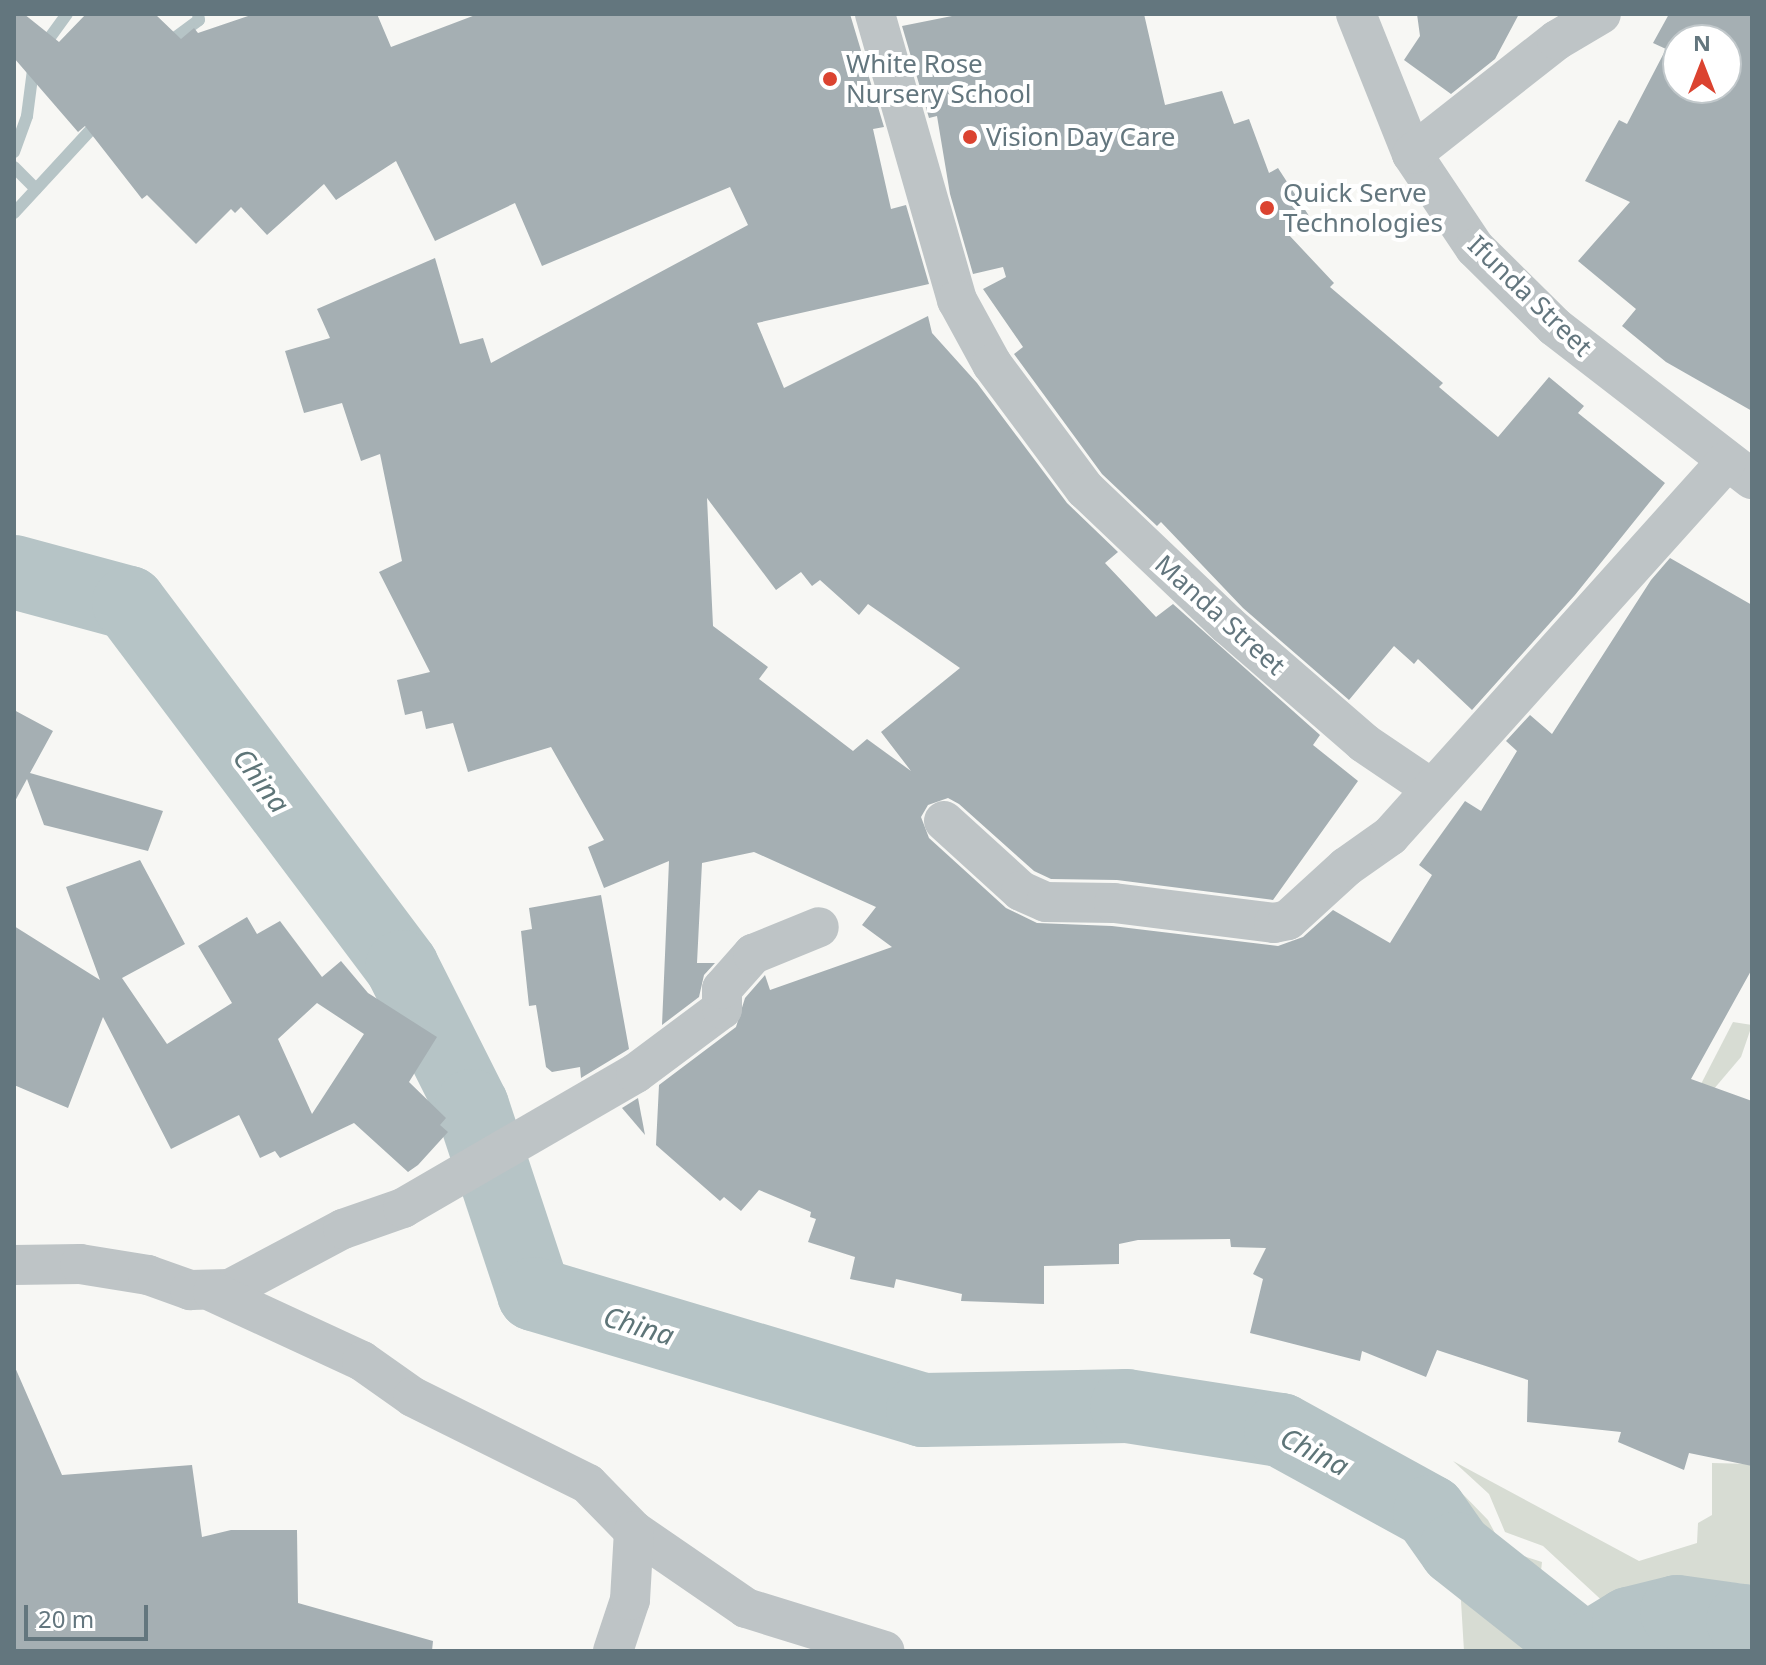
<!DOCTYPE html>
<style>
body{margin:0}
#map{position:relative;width:1766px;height:1665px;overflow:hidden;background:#f7f7f4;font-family:"Noto Sans",sans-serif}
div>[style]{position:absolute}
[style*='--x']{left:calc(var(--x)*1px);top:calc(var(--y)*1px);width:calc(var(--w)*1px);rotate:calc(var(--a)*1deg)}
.green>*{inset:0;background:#d7dcd3}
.stream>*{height:12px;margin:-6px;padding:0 6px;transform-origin:6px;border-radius:6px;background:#b6c4c6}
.river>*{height:74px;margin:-37px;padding:0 37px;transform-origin:37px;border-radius:37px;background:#b6c4c6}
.building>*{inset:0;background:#a5afb3}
.minor>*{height:40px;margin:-20px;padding:0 20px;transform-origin:20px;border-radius:20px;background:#bec4c6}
.dots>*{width:22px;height:22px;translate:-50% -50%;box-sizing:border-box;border:4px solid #fff;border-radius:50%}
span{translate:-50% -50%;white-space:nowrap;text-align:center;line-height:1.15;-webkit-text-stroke:8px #fff;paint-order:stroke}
.poi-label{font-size:26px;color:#63767e}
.left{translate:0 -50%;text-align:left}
.street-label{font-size:26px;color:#63767e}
.water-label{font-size:28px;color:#5e7578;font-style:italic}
.frame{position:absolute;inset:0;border:16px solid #63767e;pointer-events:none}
.north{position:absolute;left:1662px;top:24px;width:80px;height:80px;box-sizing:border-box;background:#fff;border:2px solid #c1c8cb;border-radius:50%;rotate:0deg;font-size:22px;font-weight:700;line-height:32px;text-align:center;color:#63767e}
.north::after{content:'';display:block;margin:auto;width:28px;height:36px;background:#db4330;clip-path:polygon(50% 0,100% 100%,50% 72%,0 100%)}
.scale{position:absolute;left:24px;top:1605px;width:124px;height:36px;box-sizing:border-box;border:4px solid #63767e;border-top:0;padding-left:10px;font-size:24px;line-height:28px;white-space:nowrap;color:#63767e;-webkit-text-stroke:6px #fff;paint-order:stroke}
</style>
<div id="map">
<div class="green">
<i style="clip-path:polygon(1733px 1022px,1752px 1025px,1741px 1057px,1713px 1090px,1701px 1084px)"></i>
<i style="clip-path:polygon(1453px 1461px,1639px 1561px,1697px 1543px,1698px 1523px,1712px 1515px,1712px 1463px,1752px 1464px,1752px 1585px,1707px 1580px,1622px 1619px,1543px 1546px,1505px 1532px,1489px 1494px)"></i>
<i style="clip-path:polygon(1454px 1485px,1488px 1520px,1504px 1550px,1542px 1562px,1533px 1642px,1543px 1651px,1464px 1651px)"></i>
<i style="clip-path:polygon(1694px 1606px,1752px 1610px,1752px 1651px,1650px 1651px,1655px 1624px)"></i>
</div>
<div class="stream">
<i style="--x:165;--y:45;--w:42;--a:-36.3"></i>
<i style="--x:199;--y:20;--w:6;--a:-99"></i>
<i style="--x:43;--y:47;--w:41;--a:-54"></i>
<i style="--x:14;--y:152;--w:38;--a:-70"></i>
<i style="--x:27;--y:116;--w:54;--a:-82.6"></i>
<i style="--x:14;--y:167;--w:31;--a:45"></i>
<i style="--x:14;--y:213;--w:124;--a:-47.3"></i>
<i style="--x:1743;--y:1621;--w:18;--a:-61"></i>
</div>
<div class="river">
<i style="--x:14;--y:572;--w:119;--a:15.1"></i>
<i style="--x:129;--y:603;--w:455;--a:53.1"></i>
<i style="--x:402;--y:967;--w:156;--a:63.3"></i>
<i style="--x:472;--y:1106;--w:198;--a:71.7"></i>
<i style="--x:534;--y:1294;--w:406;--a:16.6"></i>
<i style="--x:923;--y:1410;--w:204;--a:-1.1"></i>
<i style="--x:1127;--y:1406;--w:156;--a:8.9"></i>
<i style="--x:1281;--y:1430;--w:170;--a:28.8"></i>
<i style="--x:1430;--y:1512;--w:45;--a:54.9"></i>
<i style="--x:1456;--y:1549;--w:164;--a:38.3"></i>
<i style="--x:1585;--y:1651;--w:52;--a:-31.5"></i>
<i style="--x:1629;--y:1624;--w:49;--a:-14"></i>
<i style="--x:1677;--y:1612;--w:67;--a:7.8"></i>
<i style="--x:1743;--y:1621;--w:12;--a:42"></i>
</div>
<div class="building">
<i style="clip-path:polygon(evenodd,14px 14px,24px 14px,59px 42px,86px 14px,155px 14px,181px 39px,194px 28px,198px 33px,254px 14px,377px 14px,391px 47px,478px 14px,850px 14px,884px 127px,873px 129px,891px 209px,906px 205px,929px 284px,757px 323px,784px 388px,928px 316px,932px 333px,977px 383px,1067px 503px,1118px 552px,1105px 563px,1156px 617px,1173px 604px,1320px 735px,1313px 745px,1358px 781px,1273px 900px,1117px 880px,1051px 879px,1034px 871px,959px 804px,948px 798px,928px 805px,921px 817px,929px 838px,1006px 908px,1037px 923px,1112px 926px,1278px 946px,1303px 937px,1333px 910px,1390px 943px,1432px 875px,1419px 865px,1465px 801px,1481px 811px,1517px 751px,1506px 741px,1530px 715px,1552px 734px,1651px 580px,1670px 558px,1752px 605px,1752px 969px,1691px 1079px,1752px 1101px,1752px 1466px,1689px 1453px,1684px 1470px,1618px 1442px,1621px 1432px,1527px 1422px,1528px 1380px,1437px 1350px,1426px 1377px,1362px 1351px,1360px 1361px,1250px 1333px,1263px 1279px,1253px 1274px,1266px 1248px,1231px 1247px,1230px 1239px,1138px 1240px,1119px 1244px,1119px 1264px,1044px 1266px,1044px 1304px,961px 1301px,962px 1294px,896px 1279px,894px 1288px,850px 1279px,855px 1257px,808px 1242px,816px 1219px,810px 1217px,811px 1212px,759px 1190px,741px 1211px,724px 1197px,720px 1201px,656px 1145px,659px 1085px,736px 1027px,745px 998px,765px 975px,770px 990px,892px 947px,862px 925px,876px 907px,754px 852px,702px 863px,697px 963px,715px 963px,704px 975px,699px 997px,662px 1025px,669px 861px,604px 888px,588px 847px,604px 840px,551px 747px,468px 772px,453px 723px,426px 729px,422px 711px,405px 715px,397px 680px,430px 672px,379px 572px,402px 561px,380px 454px,361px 461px,342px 403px,304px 413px,285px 351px,330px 338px,317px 309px,435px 258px,460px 344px,483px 338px,491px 363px,748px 225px,730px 187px,542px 266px,515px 203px,435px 241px,396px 161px,336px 200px,324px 184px,267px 235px,241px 207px,235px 213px,231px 209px,196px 244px,147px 195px,142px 199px,85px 126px,78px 132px,14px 58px,14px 14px,707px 498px,776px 590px,801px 572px,812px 586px,820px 580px,859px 615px,868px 604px,960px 668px,881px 732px,911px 771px,867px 739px,853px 751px,759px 679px,768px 667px,713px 626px,707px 498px)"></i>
<i style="clip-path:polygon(962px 14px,1144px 14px,1165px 105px,1222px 91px,1234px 124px,1249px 119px,1269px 173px,1278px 168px,1311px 219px,1288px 234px,1334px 283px,1330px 287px,1443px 383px,1439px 387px,1498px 437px,1549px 377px,1584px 406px,1578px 413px,1665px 483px,1575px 595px,1472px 710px,1418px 659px,1414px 664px,1394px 646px,1349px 700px,1243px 608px,1161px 522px,1157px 526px,1102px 474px,1014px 354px,1023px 347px,983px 289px,1006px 277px,1003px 267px,973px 274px,950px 194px,937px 116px,929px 118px,902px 26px)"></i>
<i style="clip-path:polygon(1417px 14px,1519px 14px,1495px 59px,1451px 94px,1404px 60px,1420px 36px)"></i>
<i style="clip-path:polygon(evenodd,1669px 14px,1752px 14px,1752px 411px,1666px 362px,1622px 326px,1636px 309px,1578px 261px,1630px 202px,1585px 181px,1619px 120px,1627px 124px,1666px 49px,1653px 43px,1669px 14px,1678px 40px,1726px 40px,1726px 88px,1678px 88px,1678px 40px)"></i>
<i style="clip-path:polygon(14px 710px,53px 731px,30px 773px,163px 811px,148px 851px,44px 825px,27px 779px,14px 803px)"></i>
<i style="clip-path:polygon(evenodd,140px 860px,185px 944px,122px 978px,167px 1044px,232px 1003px,198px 946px,247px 917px,257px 934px,280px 921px,322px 977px,341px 961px,368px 993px,437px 1037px,409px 1082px,446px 1118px,440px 1125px,448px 1132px,418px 1165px,408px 1172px,354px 1123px,280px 1158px,275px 1151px,260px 1158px,239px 1115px,171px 1149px,103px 1017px,68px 1108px,14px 1085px,14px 926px,100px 980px,66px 887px,140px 860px,317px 1003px,364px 1034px,312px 1114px,278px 1039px,317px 1003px)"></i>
<i style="clip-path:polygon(601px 895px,629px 1049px,581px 1078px,580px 1067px,552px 1072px,546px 1067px,536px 1005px,529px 1006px,521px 931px,532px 929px,529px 908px)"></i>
<i style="clip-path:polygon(638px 1098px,645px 1135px,622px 1108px)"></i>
<i style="clip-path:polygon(14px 1365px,62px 1475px,192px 1465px,202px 1537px,231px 1530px,297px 1530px,298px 1603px,433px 1641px,432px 1651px,14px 1651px)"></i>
</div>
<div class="minor">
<i style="--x:875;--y:14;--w:298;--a:74"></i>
<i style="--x:957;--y:300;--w:73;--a:61.3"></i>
<i style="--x:992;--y:364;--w:156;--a:53.4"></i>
<i style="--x:1085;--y:489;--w:197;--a:43.6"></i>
<i style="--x:1228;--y:625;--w:180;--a:40.9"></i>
<i style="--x:1364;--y:743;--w:78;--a:34.1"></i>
<i style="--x:1356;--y:14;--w:151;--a:68.2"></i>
<i style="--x:1412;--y:154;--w:113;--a:56.2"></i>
<i style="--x:1475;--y:248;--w:112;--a:44.6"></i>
<i style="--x:1555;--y:327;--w:249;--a:37.7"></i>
<i style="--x:1412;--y:154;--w:184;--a:-38.2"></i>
<i style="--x:1557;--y:40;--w:51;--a:-30.6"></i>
<i style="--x:944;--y:821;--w:104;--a:42.3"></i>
<i style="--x:1021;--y:891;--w:27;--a:24"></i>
<i style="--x:1046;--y:902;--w:68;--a:0.8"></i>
<i style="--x:1114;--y:903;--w:161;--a:7.1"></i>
<i style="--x:1274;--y:923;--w:14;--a:-12"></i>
<i style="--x:1288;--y:920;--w:79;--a:-42.4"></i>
<i style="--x:1346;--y:867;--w:54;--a:-35.2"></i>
<i style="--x:1390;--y:836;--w:503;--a:-48.06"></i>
<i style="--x:14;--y:1265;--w:66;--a:-0.9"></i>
<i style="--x:80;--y:1264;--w:69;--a:9.2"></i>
<i style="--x:148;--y:1275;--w:45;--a:19.7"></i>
<i style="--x:190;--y:1290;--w:40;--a:-1.4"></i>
<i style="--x:230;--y:1289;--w:128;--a:-28"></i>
<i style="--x:343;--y:1229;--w:64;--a:-19.3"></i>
<i style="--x:403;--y:1208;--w:269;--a:-30.1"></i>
<i style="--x:636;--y:1073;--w:107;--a:-36.7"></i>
<i style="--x:722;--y:1009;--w:20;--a:-90"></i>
<i style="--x:722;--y:989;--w:47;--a:-48.5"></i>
<i style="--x:753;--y:954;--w:71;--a:-22.2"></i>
<i style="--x:213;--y:1292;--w:164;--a:24.8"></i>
<i style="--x:362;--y:1361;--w:62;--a:35.2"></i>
<i style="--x:413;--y:1397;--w:195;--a:26.4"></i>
<i style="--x:588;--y:1484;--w:66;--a:45.6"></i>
<i style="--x:634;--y:1531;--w:136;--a:34.5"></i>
<i style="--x:746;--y:1608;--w:145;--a:17.2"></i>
<i style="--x:613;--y:1651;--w:54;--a:-71.6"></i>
<i style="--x:630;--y:1600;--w:69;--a:-86.7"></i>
</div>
<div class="dots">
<i style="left:830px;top:79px;background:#db4330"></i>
<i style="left:970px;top:137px;background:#db4330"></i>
<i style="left:1267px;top:208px;background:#db4330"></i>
</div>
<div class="poi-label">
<span class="left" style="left:846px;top:79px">White Rose<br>Nursery School</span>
<span class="left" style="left:986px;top:137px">Vision Day Care</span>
<span class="left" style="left:1283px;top:208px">Quick Serve<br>Technologies</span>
</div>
<div class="street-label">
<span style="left:1530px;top:296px;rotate:44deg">Ifunda Street</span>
<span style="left:1220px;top:615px;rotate:42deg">Manda Street</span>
</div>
<div class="water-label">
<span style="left:262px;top:780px;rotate:53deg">China</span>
<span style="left:639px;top:1325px;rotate:17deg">China</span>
<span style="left:1315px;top:1451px;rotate:27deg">China</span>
</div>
<div class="frame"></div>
<div class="north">N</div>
<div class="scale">20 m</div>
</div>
